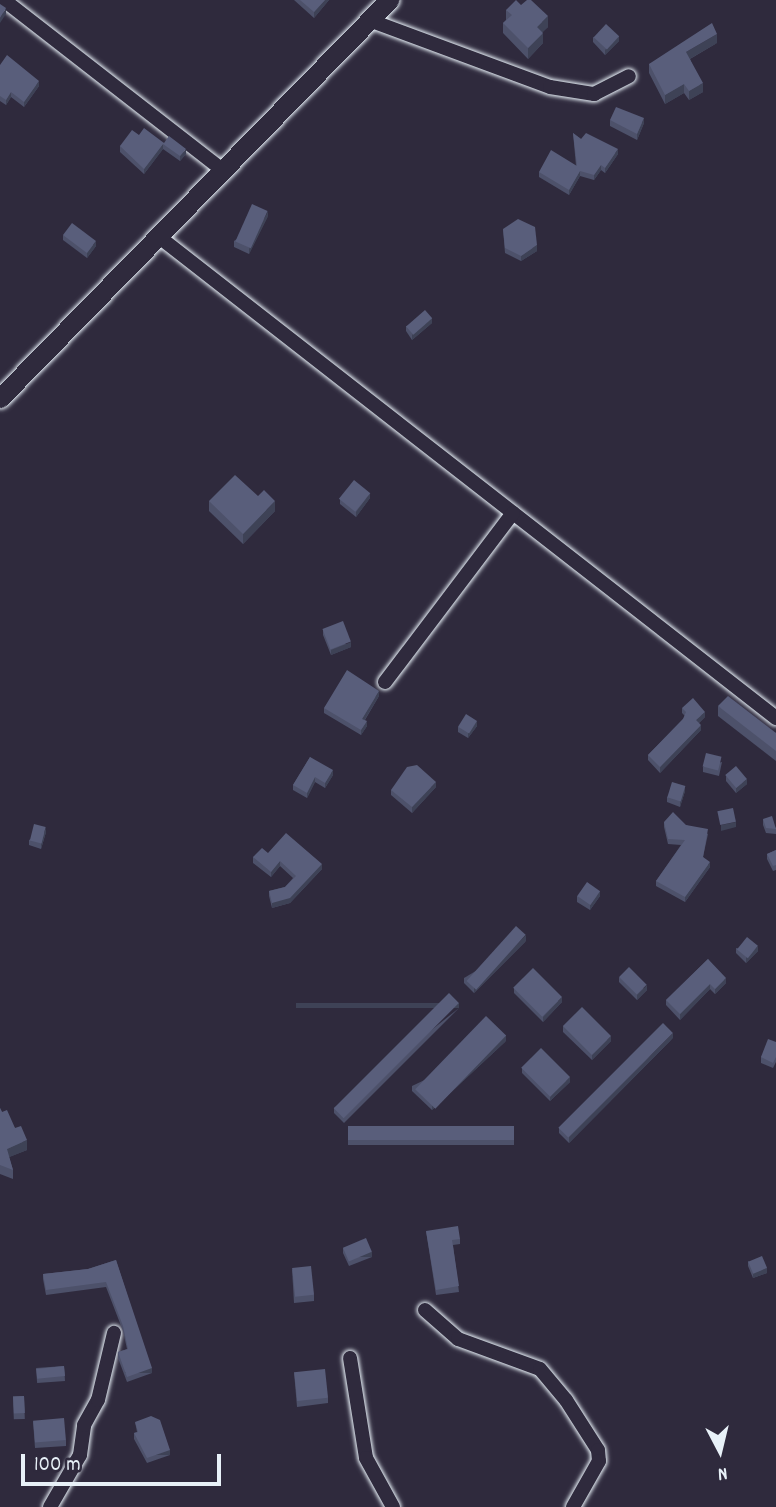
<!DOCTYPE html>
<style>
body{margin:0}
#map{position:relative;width:776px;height:1507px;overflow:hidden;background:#2f2a3d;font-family:Dekko,sans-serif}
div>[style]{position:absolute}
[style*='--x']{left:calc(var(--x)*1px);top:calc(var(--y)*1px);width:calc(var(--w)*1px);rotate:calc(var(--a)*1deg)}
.roads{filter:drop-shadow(0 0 2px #e8f1f8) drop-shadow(0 0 2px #e8f1f8)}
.street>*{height:14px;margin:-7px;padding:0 7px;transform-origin:7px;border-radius:7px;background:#2f2a3d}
.secondary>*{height:19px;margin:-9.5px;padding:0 9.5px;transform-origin:9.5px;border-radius:9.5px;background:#2f2a3d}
.wall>*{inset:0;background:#4d516a;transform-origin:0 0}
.shaded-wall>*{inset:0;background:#3e4256;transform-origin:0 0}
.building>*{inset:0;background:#595e7b;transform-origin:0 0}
span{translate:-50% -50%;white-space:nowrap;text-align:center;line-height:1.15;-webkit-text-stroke:7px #2f2a3d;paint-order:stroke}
.north{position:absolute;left:685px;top:1416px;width:70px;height:70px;-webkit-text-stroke:5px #2f2a3d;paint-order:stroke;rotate:173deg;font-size:19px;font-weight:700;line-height:28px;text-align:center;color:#e8f1f8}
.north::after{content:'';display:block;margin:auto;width:24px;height:32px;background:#e8f1f8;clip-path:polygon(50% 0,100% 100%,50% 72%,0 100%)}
.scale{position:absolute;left:21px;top:1454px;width:200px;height:32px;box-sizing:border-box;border:4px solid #e8f1f8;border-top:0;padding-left:9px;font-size:21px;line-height:24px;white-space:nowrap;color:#e8f1f8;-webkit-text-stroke:5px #2f2a3d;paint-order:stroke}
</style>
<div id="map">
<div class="roads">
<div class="street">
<i style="--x:4;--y:0;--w:276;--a:37.9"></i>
<i style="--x:369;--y:20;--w:193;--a:20.3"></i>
<i style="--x:550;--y:87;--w:45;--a:9"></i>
<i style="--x:594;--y:94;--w:39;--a:-27"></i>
<i style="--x:158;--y:236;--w:784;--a:37.95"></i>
<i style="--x:385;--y:682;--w:212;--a:-52.9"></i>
<i style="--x:425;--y:1310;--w:44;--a:41.3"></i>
<i style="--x:458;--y:1339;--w:87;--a:20.1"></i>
<i style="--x:540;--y:1369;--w:40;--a:50"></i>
<i style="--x:566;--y:1400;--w:59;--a:57.4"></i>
<i style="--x:598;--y:1450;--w:11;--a:85"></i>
<i style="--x:599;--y:1461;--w:53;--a:119.5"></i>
<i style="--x:350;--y:1358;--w:101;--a:80.9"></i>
<i style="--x:366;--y:1458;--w:56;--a:61.1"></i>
<i style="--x:50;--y:1507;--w:60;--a:-60"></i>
<i style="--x:80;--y:1455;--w:30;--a:-82"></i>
<i style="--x:84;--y:1425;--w:29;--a:-61"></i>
<i style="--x:98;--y:1400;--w:69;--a:-76.6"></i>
</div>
<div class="secondary">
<i style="--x:0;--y:398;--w:557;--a:-45.66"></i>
</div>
</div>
<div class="wall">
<i style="clip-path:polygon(294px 0,329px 0,314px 18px)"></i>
<i style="clip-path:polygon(521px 5px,548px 27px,542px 32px,543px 43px,528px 59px,503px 33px,503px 23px,506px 20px,506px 10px)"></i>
<i style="clip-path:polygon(593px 37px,619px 41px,605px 55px,593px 42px)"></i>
<i style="clip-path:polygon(717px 43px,690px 59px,703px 92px,689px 100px,684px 93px,665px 104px,649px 73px,649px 64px)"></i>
<i style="clip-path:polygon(0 65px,39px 86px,24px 107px,11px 97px,6px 105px,0 101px)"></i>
<i style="clip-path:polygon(610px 120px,644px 123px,637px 140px,610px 126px)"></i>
<i style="clip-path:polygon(573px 133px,581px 139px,618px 154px,605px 173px,601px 170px,594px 180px,580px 176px,569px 195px,539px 177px,539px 172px,576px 166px)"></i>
<i style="clip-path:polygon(139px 135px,164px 143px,186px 154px,180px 161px,163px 149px,144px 174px,120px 152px,120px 146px)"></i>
<i style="clip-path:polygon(268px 216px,249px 254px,234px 247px,234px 241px)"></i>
<i style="clip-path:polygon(503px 229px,537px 251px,521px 261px,505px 253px)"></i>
<i style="clip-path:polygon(63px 235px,96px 246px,87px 258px,63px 240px)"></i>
<i style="clip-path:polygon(432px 323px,412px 340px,406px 331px,406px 326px)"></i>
<i style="clip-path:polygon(370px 498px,356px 517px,340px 504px,340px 499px)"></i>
<i style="clip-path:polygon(209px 501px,275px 511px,243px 544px,209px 511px)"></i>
<i style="clip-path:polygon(323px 630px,351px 647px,331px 655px,323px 635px)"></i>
<i style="clip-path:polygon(379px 696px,365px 720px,367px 726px,361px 735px,324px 713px,324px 708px)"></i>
<i style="clip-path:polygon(718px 706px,776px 733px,776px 761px,718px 716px)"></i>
<i style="clip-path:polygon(682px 708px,705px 717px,699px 723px,701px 730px,660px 773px,648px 760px,648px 755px,683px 719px,685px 716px,682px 713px)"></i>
<i style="clip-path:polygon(477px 726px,468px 738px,458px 732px,458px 727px)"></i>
<i style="clip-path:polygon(310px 757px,333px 775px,325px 788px,315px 782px,307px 798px,293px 790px,293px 785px)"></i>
<i style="clip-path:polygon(722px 762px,719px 776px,703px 772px,703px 767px)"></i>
<i style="clip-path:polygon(726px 776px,747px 784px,736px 793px,726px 781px)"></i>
<i style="clip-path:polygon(436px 787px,412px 813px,391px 795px,391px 790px)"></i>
<i style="clip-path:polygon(685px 791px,680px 807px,667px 802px,667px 797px)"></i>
<i style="clip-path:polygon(763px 819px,776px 828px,776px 834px,766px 833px,763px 825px)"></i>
<i style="clip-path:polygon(664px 822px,686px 825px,708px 834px,703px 857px,710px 867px,685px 902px,656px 886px,656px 881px,681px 845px,668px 844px,664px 827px)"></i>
<i style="clip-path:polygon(46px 832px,41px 849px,29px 845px,29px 840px)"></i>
<i style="clip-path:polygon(776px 850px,776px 870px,773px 871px,767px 859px,767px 854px)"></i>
<i style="clip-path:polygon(268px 853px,322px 869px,290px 903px,272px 908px,269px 896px,269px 891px,285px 887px,293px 878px,280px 866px,271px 877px,253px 863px,253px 857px)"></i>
<i style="clip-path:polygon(577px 896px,600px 896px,590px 910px,577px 902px)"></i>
<i style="clip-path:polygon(526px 941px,474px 993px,464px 983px,464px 978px)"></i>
<i style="clip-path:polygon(736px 948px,758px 951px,746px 963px,736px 953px)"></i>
<i style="clip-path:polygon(708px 959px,726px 983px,715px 994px,710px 989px,680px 1020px,666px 1005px,666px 1000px)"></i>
<i style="clip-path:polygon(619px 977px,647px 990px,637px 1000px,619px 982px)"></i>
<i style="clip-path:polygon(514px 988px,562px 1002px,543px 1022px,514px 993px)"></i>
<i style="clip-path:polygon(459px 1008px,344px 1123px,334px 1113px,334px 1108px)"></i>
<i style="clip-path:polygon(563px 1026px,611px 1041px,592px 1060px,563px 1032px)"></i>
<i style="clip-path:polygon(673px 1038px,569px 1143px,559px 1133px,559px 1128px)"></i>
<i style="clip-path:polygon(506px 1041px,432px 1110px,412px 1091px,412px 1086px)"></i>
<i style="clip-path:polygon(776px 1042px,776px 1062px,773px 1068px,761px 1063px,761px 1057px)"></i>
<i style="clip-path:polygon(522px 1068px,570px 1082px,550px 1101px,522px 1073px)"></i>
<i style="clip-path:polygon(0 1108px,2px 1112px,15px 1128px,27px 1150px,9px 1157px,13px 1170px,13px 1179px,0 1174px)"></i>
<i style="left:514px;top:1126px;width:19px;height:166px;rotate:90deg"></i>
<i style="clip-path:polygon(426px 1231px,460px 1239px,460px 1244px,453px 1245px,459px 1292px,436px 1295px)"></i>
<i style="clip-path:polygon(343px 1248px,372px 1257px,349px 1266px,343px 1253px)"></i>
<i style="clip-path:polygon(116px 1260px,152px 1373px,127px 1382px,118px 1358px,118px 1352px,127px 1349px,123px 1331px,106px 1287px,46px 1295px,43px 1279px,43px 1274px,88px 1269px)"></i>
<i style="clip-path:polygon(748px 1261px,767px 1273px,753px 1278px,748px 1266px)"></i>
<i style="clip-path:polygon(292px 1269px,314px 1295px,314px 1301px,294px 1303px)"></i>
<i style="left:64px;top:1366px;width:15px;height:28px;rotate:86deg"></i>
<i style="clip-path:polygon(294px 1372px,328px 1398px,328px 1403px,297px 1407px)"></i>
<i style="left:24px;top:1396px;width:23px;height:11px;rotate:88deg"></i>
<i style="clip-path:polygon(33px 1421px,66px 1440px,66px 1446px,35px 1448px)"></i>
<i style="clip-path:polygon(135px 1422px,170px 1455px,147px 1463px,134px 1439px,134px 1433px,137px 1432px)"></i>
</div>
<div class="shaded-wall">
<i style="clip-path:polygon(325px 0,329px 0,314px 18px,314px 12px)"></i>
<i style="clip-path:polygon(6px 8px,6px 14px,0 23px,0 18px)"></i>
<i style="clip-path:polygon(548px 16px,548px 27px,537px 38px,537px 27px)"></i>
<i style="clip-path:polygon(543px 33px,543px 43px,528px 59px,528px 48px)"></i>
<i style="clip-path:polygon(717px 34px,717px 43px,686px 61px,686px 52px)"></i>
<i style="clip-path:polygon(619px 36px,619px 41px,605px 55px,605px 50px)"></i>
<i style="clip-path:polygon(39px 81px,39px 86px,24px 107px,24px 102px)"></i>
<i style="clip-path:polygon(703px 83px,703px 92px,689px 100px,689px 91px)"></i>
<i style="clip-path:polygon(684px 84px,684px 93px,665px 104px,665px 95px)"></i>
<i style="clip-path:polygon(11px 92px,11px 97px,6px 105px,6px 100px)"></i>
<i style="clip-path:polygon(644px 118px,644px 123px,637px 140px,637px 134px)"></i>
<i style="clip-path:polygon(163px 144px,163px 149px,144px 174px,144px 169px)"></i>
<i style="clip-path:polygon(186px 149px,186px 154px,180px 161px,180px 156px)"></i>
<i style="clip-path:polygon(618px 149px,618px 154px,605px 173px,605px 168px)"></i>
<i style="clip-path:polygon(601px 165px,601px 170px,594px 180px,594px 175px)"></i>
<i style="clip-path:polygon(580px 171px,580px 176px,569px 195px,569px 190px)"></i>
<i style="clip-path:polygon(268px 211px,268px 216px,249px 254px,249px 249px)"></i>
<i style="clip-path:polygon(96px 241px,96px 246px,87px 258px,87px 253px)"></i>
<i style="clip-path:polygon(537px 245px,537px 251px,521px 261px,521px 256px)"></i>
<i style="clip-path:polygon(432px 318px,432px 323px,412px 340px,412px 335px)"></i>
<i style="clip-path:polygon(370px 493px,370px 498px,356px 517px,356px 512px)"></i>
<i style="clip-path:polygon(275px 501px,275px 511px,243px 544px,243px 534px)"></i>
<i style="clip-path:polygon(351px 642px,351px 647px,331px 655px,331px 650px)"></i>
<i style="clip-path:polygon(379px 691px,379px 696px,362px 724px,362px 719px)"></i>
<i style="clip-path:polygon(705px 712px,705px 717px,696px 725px,696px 720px)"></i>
<i style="clip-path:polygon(367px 721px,367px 726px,361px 735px,361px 730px)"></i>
<i style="clip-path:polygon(477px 721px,477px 726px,468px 738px,468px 733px)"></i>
<i style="clip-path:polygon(701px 725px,701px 730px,660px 773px,660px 767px)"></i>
<i style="clip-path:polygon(333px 770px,333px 775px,325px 788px,325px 783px)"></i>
<i style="clip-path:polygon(315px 777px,315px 782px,307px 798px,307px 793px)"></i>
<i style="clip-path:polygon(747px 779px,747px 784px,736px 793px,736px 788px)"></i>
<i style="clip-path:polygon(436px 782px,436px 787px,412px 813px,412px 807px)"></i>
<i style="clip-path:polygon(685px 786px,685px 791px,680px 807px,680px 802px)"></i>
<i style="clip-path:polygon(736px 822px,736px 827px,721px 831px,721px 825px)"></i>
<i style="clip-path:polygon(46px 827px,46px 832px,41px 849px,41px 844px)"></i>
<i style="clip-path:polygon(280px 861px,280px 866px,271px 877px,271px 872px)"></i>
<i style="clip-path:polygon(710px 862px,710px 867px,685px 902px,685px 897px)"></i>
<i style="clip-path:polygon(322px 864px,322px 869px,290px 903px,272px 908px,272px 903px)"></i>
<i style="clip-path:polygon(600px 891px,600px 896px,590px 910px,590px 905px)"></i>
<i style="clip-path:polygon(526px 935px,526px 941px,474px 993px,474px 988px)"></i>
<i style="clip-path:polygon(758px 946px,758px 951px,746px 963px,746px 958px)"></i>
<i style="clip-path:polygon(726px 978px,726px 983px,715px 994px,715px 989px)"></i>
<i style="clip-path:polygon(710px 984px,710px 989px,680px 1020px,680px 1014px)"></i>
<i style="clip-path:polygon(647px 985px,647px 990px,637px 1000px,637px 995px)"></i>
<i style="clip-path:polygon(562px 997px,562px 1002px,543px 1022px,543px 1017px)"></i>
<i style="left:459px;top:1003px;width:5px;height:163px;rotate:90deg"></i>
<i style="clip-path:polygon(673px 1033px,673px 1038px,569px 1143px,569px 1137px)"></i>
<i style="clip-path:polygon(506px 1035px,506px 1041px,432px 1110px,432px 1105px)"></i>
<i style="clip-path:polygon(611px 1036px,611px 1041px,592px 1060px,592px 1055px)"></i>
<i style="clip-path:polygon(570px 1077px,570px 1082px,550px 1101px,550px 1096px)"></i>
<i style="clip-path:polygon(27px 1140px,27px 1150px,7px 1158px,7px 1149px)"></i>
<i style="left:372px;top:1252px;width:5px;height:25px;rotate:90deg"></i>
<i style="clip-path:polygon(767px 1268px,767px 1273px,753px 1278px,753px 1273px)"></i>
<i style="left:152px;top:1368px;width:5px;height:27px;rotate:90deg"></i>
<i style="left:170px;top:1450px;width:5px;height:24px;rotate:90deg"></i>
</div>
<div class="building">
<i style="clip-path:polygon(300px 0,325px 0,314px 12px)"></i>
<i style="clip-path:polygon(516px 0,521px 5px,527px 0,531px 0,548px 16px,537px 27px,543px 33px,528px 48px,503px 23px,512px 15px,506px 10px)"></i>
<i style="clip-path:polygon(0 4px,6px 8px,0 18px)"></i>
<i style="clip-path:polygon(712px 23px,717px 34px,686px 52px,703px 83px,689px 91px,684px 84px,665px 95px,649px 64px)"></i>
<i style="left:606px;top:24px;width:18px;height:18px;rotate:43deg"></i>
<i style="clip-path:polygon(7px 55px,39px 81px,24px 102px,11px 92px,6px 100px,0 96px,0 65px)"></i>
<i style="clip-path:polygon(616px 107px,644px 118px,637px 134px,610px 120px)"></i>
<i style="clip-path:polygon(144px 128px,164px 143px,169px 136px,186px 149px,180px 156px,163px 144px,144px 169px,120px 146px,132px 130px,139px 135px)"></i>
<i style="clip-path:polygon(573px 133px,581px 139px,586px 133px,618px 149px,605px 168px,601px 165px,594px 175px,580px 171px,569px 190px,539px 172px,551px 150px,577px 166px)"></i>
<i style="left:252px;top:204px;width:17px;height:41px;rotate:24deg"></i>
<i style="clip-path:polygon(518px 219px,535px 227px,537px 245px,521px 256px,505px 248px,503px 229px)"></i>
<i style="left:72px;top:223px;width:30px;height:15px;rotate:37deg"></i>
<i style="left:425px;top:310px;width:11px;height:25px;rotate:49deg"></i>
<i style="clip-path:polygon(235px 475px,258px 496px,264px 490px,275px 501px,243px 534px,209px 501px)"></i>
<i style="left:354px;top:480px;width:21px;height:24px;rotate:39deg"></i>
<i style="left:343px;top:621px;width:22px;height:22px;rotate:69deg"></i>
<i style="clip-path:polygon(347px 670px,379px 691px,362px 719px,367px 721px,361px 730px,324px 708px)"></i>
<i style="clip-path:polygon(728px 696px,776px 733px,776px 751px,718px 706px)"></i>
<i style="clip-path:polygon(693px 698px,705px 712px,696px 720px,701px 725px,660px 767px,648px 755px,683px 719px,686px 712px,682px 708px)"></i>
<i style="left:466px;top:714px;width:13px;height:15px;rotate:32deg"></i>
<i style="left:706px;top:753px;width:16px;height:14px;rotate:14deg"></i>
<i style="clip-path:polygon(310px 757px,333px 770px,325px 783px,315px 777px,307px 793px,293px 785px)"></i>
<i style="clip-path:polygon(417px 765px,436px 782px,412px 807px,391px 790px,407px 767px)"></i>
<i style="left:736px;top:766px;width:17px;height:14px;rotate:50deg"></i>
<i style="left:672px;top:782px;width:14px;height:16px;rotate:17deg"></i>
<i style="left:733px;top:808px;width:14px;height:16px;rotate:78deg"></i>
<i style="clip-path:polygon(673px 812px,686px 825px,708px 829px,703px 857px,710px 862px,685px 897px,656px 881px,685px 840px,668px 839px,664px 822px)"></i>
<i style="clip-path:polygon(772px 816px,776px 829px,766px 828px,763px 819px)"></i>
<i style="left:34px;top:824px;width:12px;height:17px;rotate:14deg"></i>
<i style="clip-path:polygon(286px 833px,322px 864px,290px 898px,272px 903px,269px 891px,285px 887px,296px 876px,280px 861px,271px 872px,253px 857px,262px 848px,268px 853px)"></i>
<i style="clip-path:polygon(776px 850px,776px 865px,773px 866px,767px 854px)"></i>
<i style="left:587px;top:882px;width:16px;height:17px;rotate:35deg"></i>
<i style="left:516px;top:926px;width:13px;height:74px;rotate:42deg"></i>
<i style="left:747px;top:937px;width:14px;height:16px;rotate:39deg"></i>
<i style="clip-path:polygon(708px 959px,726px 978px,715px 989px,710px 984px,680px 1014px,666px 1000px)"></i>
<i style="left:629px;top:967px;width:25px;height:14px;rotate:45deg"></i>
<i style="left:533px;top:968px;width:41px;height:28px;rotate:45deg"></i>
<i style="left:449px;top:993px;width:14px;height:163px;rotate:45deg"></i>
<i style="left:582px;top:1007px;width:41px;height:27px;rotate:45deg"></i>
<i style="left:486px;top:1016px;width:28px;height:102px;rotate:44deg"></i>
<i style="left:663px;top:1023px;width:14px;height:148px;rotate:45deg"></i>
<i style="clip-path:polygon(768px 1039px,776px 1042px,776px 1057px,773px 1063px,761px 1057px)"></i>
<i style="left:541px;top:1048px;width:41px;height:28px;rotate:45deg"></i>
<i style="clip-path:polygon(0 1108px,2px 1112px,7px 1110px,15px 1128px,21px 1126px,27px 1140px,7px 1149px,13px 1170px,0 1165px)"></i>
<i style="left:514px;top:1126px;width:14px;height:166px;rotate:90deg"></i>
<i style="clip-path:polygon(458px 1226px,460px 1239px,452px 1240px,459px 1286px,436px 1290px,426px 1231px)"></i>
<i style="left:366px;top:1238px;width:15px;height:25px;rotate:67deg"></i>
<i style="left:762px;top:1256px;width:13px;height:15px;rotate:67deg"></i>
<i style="clip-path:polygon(116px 1260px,152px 1368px,127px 1377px,118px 1352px,128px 1349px,123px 1326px,106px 1282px,46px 1290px,43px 1274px,88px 1269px)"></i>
<i style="left:311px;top:1266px;width:29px;height:19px;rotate:84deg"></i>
<i style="left:64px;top:1366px;width:10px;height:28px;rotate:84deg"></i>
<i style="left:325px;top:1369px;width:29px;height:31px;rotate:84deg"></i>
<i style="left:24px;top:1396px;width:17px;height:11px;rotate:87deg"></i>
<i style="clip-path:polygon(151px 1416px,160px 1420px,170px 1450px,147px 1458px,134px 1433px,138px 1432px,135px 1422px)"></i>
<i style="left:64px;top:1418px;width:22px;height:31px;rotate:85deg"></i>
</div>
<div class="north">N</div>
<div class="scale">100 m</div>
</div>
